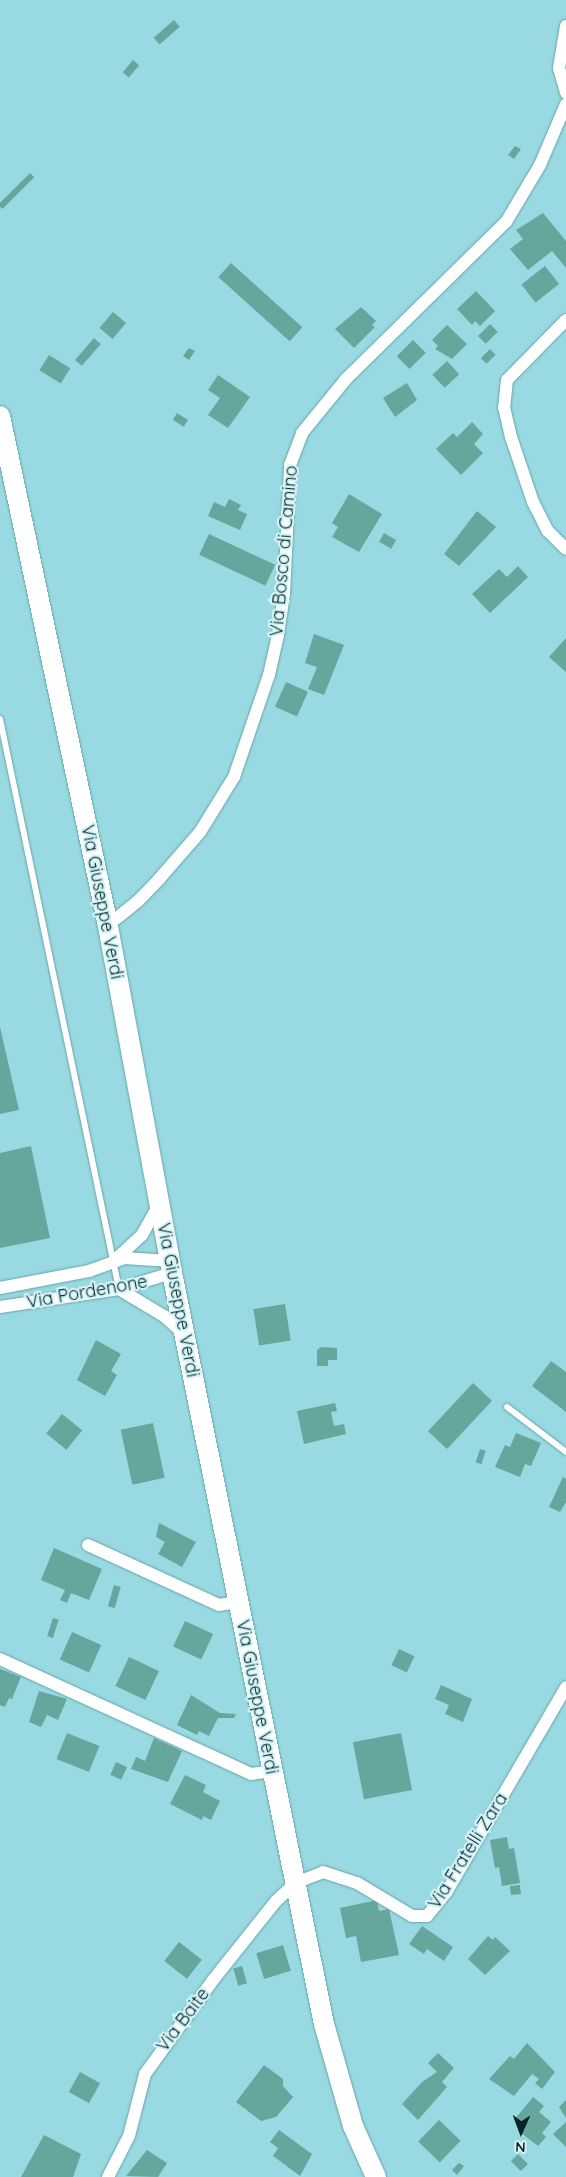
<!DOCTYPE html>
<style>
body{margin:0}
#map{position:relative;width:566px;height:2177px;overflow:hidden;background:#99d9e1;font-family:Quicksand,sans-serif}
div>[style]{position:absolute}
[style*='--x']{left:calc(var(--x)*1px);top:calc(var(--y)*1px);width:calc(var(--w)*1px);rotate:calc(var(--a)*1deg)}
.building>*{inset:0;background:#67a69d;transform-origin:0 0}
.roads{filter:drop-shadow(0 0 1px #64a4ab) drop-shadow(0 0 1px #64a4ab)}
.lane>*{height:6px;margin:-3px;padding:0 3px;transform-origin:3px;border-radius:3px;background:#fff}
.street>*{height:12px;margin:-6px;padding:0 6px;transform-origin:6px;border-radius:6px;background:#fff}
.primary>*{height:20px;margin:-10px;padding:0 10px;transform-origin:10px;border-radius:10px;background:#fff}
span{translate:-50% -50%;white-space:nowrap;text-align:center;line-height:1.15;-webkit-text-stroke:4.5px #d5f4f8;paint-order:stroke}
.street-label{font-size:18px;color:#092427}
.north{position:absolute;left:496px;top:2107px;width:50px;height:50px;-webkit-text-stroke:4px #d5f4f8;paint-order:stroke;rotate:182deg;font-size:14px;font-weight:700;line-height:20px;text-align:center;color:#092427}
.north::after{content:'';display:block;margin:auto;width:18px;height:22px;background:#092427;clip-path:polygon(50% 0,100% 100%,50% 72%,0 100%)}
</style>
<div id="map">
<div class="building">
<i style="left:174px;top:20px;width:9px;height:27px;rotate:49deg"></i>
<i style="left:133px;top:60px;width:8px;height:16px;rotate:40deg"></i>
<i style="clip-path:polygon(515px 146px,521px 149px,514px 159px,508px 155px)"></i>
<i style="left:30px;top:173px;width:6px;height:45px;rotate:45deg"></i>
<i style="clip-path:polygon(543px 213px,566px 241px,566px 268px,552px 251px,528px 270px,510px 249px,523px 239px,516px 230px)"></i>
<i style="left:231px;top:263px;width:96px;height:19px;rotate:42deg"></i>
<i style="left:545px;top:266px;width:23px;height:30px;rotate:52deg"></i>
<i style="clip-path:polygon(476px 291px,495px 311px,480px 326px,475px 321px,472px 325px,457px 309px)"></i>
<i style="clip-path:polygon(361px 307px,376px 321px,372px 325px,375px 327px,354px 348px,335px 329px)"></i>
<i style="left:113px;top:312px;width:17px;height:21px;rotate:40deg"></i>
<i style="left:490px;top:324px;width:11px;height:17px;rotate:45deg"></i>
<i style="clip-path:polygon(447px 325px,467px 344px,452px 359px,435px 349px,438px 346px,432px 340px)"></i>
<i style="left:94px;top:338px;width:9px;height:29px;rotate:41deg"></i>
<i style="left:413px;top:340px;width:18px;height:23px;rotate:45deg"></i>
<i style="clip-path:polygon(189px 348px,195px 351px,189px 360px,183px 356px)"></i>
<i style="left:490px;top:349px;width:8px;height:13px;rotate:45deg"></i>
<i style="left:49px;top:355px;width:25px;height:18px;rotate:32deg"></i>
<i style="left:447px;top:361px;width:18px;height:20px;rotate:47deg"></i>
<i style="clip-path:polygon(218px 375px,250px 397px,228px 428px,208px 415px,220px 398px,208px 390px)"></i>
<i style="clip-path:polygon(407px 383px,417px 400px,395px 417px,383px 398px)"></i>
<i style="left:177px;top:413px;width:13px;height:8px;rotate:32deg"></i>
<i style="clip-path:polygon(472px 422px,483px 434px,474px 444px,483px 453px,461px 475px,436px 449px,453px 433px,457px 437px)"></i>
<i style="clip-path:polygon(349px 494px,382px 514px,359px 552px,332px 537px,338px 527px,332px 523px)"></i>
<i style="clip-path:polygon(229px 499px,241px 505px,238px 510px,247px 514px,240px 530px,208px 516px,214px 502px,225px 507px)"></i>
<i style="clip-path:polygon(477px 511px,496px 527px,459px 566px,444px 554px)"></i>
<i style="left:384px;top:533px;width:14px;height:10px;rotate:30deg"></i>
<i style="left:209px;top:534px;width:73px;height:23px;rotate:25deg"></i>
<i style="clip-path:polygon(518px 566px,528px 577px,490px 613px,472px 594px,499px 569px,507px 577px)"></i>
<i style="clip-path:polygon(314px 634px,344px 645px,324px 695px,308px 689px,317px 667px,305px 663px)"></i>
<i style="clip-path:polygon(566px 638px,566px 672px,549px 657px)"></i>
<i style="left:286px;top:682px;width:24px;height:27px;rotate:24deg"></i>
<i style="clip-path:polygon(0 1027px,19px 1110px,0 1114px)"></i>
<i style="clip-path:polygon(31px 1146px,50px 1238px,0 1248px,0 1153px)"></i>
<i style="left:285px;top:1304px;width:37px;height:32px;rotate:81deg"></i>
<i style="clip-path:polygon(96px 1340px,121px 1354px,111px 1371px,117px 1375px,105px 1396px,77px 1380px)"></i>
<i style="clip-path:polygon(321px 1347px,337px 1348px,337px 1360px,328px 1360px,328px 1366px,317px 1366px,317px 1350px)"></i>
<i style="clip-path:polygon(551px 1361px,566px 1372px,566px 1412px,532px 1386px)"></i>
<i style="left:473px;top:1383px;width:26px;height:66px;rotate:43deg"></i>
<i style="clip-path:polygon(335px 1403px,337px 1411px,331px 1412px,334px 1426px,344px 1424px,346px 1434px,304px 1444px,297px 1411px)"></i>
<i style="left:62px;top:1414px;width:26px;height:25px;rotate:39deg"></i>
<i style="left:153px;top:1423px;width:56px;height:33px;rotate:78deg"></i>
<i style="clip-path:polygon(516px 1433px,541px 1443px,531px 1466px,525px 1464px,520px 1477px,495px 1467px,505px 1445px,510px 1447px)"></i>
<i style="left:480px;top:1449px;width:6px;height:14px;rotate:18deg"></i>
<i style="clip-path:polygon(563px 1477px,566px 1479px,566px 1502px,560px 1512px,549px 1507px)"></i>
<i style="clip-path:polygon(159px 1523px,196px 1542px,182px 1567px,158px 1554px,165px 1542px,156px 1537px)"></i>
<i style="clip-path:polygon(54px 1548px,102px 1569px,89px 1600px,71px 1593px,67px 1603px,60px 1600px,65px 1590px,41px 1580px)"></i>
<i style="left:114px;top:1585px;width:7px;height:22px;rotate:16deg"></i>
<i style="left:53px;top:1618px;width:6px;height:19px;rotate:18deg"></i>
<i style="left:185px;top:1621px;width:31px;height:28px;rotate:25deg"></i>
<i style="left:72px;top:1632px;width:32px;height:30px;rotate:24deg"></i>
<i style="left:399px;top:1649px;width:17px;height:18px;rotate:25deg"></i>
<i style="left:129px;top:1657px;width:33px;height:32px;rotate:25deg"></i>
<i style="clip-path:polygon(0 1669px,21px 1677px,12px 1699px,9px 1698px,5px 1707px,0 1705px)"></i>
<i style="clip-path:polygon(441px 1685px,472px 1699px,463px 1722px,445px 1714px,449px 1705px,435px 1699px)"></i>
<i style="clip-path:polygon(39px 1691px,67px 1699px,58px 1720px,47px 1715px,41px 1727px,29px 1722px)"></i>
<i style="clip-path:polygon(191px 1695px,220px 1713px,236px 1714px,234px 1718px,218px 1718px,209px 1736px,199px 1731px,197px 1735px,177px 1725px)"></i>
<i style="left:67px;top:1733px;width:35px;height:28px;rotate:22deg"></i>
<i style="left:401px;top:1733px;width:58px;height:49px;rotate:79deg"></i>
<i style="clip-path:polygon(154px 1738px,182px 1751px,168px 1782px,131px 1769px,136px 1757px,145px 1761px)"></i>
<i style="left:116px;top:1762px;width:12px;height:14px;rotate:24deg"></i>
<i style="clip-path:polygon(185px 1775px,206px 1785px,203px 1792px,220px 1801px,211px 1820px,203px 1816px,202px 1820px,170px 1804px)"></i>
<i style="clip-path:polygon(507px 1837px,509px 1849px,514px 1848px,520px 1883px,502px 1886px,499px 1867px,495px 1868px,490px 1840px)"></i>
<i style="left:520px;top:1885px;width:9px;height:10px;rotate:84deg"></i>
<i style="clip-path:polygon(377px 1900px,379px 1911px,389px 1909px,399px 1955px,361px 1962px,356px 1936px,346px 1938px,340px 1908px)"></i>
<i style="clip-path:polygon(422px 1926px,453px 1947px,444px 1961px,427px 1949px,424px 1954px,409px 1944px)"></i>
<i style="clip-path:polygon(488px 1936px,493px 1940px,495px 1937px,510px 1951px,485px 1975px,468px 1959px)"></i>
<i style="left:179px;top:1942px;width:29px;height:24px;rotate:38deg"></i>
<i style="left:283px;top:1945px;width:27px;height:28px;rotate:73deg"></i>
<i style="left:242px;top:1966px;width:18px;height:9px;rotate:74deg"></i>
<i style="clip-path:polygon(527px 2043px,555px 2072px,542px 2089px,535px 2083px,539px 2079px,532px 2074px,514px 2096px,489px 2079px,510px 2056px,514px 2059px)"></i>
<i style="clip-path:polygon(438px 2053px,454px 2068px,442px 2082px,447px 2087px,418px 2120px,402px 2104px,422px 2082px,437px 2072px,428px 2063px)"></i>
<i style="clip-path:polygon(264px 2065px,283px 2079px,283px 2086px,293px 2097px,276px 2117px,261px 2121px,236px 2102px)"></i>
<i style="left:80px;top:2072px;width:23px;height:23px;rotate:29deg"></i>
<i style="clip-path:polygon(533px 2097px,544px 2106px,539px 2112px,551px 2122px,542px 2133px,546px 2137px,538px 2146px,521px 2133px,525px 2129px,514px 2120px)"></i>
<i style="clip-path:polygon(566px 2100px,566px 2118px,559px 2107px)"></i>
<i style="left:439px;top:2120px;width:30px;height:30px;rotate:44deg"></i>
<i style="clip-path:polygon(566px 2122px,566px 2147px,553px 2134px)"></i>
<i style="clip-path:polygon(279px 2130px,312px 2154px,300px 2176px,273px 2156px,278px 2148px,270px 2142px)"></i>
<i style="clip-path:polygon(44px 2135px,81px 2154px,73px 2177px,21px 2177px)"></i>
<i style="clip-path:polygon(147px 2150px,167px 2163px,158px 2177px,126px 2176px)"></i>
<i style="left:518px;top:2154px;width:14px;height:10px;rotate:45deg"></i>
<i style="clip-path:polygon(459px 2163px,464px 2166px,457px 2175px,452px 2170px)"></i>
</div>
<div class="roads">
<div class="lane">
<i style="--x:0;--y:719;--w:582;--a:78.21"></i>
<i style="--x:507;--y:1407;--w:74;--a:37.3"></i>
</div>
<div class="street">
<i style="--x:566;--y:26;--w:43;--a:99.5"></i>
<i style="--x:559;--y:68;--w:26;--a:74"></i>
<i style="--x:566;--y:320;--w:84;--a:134.5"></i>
<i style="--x:507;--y:380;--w:27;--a:96"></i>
<i style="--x:504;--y:407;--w:31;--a:77"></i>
<i style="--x:511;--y:437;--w:69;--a:71.3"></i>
<i style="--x:533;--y:502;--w:33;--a:63"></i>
<i style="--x:548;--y:531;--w:25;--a:45"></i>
<i style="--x:107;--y:921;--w:10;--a:-17"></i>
<i style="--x:117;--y:918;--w:27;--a:-39"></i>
<i style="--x:138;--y:901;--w:32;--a:-46"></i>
<i style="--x:160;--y:878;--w:61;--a:-49"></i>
<i style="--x:200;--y:832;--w:65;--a:-58.3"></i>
<i style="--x:234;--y:777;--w:108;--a:-71.1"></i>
<i style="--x:269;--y:675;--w:41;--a:-77.3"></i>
<i style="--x:278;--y:635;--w:41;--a:-81.7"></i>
<i style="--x:284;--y:594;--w:129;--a:-87.3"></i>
<i style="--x:290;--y:465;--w:34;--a:-69"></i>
<i style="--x:302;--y:433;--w:70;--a:-50.8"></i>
<i style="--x:346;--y:379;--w:224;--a:-44.5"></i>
<i style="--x:506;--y:222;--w:66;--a:-59.2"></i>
<i style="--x:540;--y:165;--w:66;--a:-66.9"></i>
<i style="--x:115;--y:1260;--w:37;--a:-43"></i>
<i style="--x:142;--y:1235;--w:35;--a:-61"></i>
<i style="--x:0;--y:1288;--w:91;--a:-10.8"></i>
<i style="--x:89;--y:1271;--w:37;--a:-20"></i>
<i style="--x:124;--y:1258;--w:47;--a:3.7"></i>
<i style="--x:119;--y:1289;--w:52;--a:31"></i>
<i style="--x:164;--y:1316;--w:27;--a:42"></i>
<i style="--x:0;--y:1307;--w:120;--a:-8.6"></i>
<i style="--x:119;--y:1289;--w:55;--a:-16.8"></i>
<i style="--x:88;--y:1545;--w:144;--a:24.6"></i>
<i style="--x:219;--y:1605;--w:19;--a:-9"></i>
<i style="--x:0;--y:1659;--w:276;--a:24.6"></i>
<i style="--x:251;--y:1774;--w:21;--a:-8"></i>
<i style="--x:108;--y:2177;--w:46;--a:-62.9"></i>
<i style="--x:129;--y:2136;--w:64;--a:-75.5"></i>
<i style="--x:145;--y:2074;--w:116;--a:-54.1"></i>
<i style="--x:213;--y:1980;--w:101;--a:-51.4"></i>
<i style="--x:276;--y:1901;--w:26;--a:-43"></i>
<i style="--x:295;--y:1883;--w:30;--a:-21"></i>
<i style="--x:323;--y:1872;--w:36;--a:18"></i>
<i style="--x:357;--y:1883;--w:64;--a:31"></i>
<i style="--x:412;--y:1916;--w:15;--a:0"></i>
<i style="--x:427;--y:1916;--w:32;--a:-51"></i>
<i style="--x:447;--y:1891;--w:236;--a:-59.7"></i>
</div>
<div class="primary">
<i style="--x:0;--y:416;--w:516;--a:78.04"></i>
<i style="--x:107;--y:921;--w:358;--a:79.5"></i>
<i style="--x:172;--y:1273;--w:766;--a:78.56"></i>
<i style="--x:324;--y:2024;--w:106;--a:74.1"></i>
<i style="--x:353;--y:2126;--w:56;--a:65.7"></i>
</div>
</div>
<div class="street-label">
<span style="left:284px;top:551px;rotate:-85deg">Via Bosco di Camino</span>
<span style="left:102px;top:902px;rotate:79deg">Via Giuseppe Verdi</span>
<span style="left:87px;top:1292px;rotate:-10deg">Via Pordenone</span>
<span style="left:178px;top:1300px;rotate:79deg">Via Giuseppe Verdi</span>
<span style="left:257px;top:1697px;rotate:79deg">Via Giuseppe Verdi</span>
<span style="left:468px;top:1851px;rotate:-58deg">Via Fratelli Zara</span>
<span style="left:183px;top:2020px;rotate:-53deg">Via Baite</span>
</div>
<div class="north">N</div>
</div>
